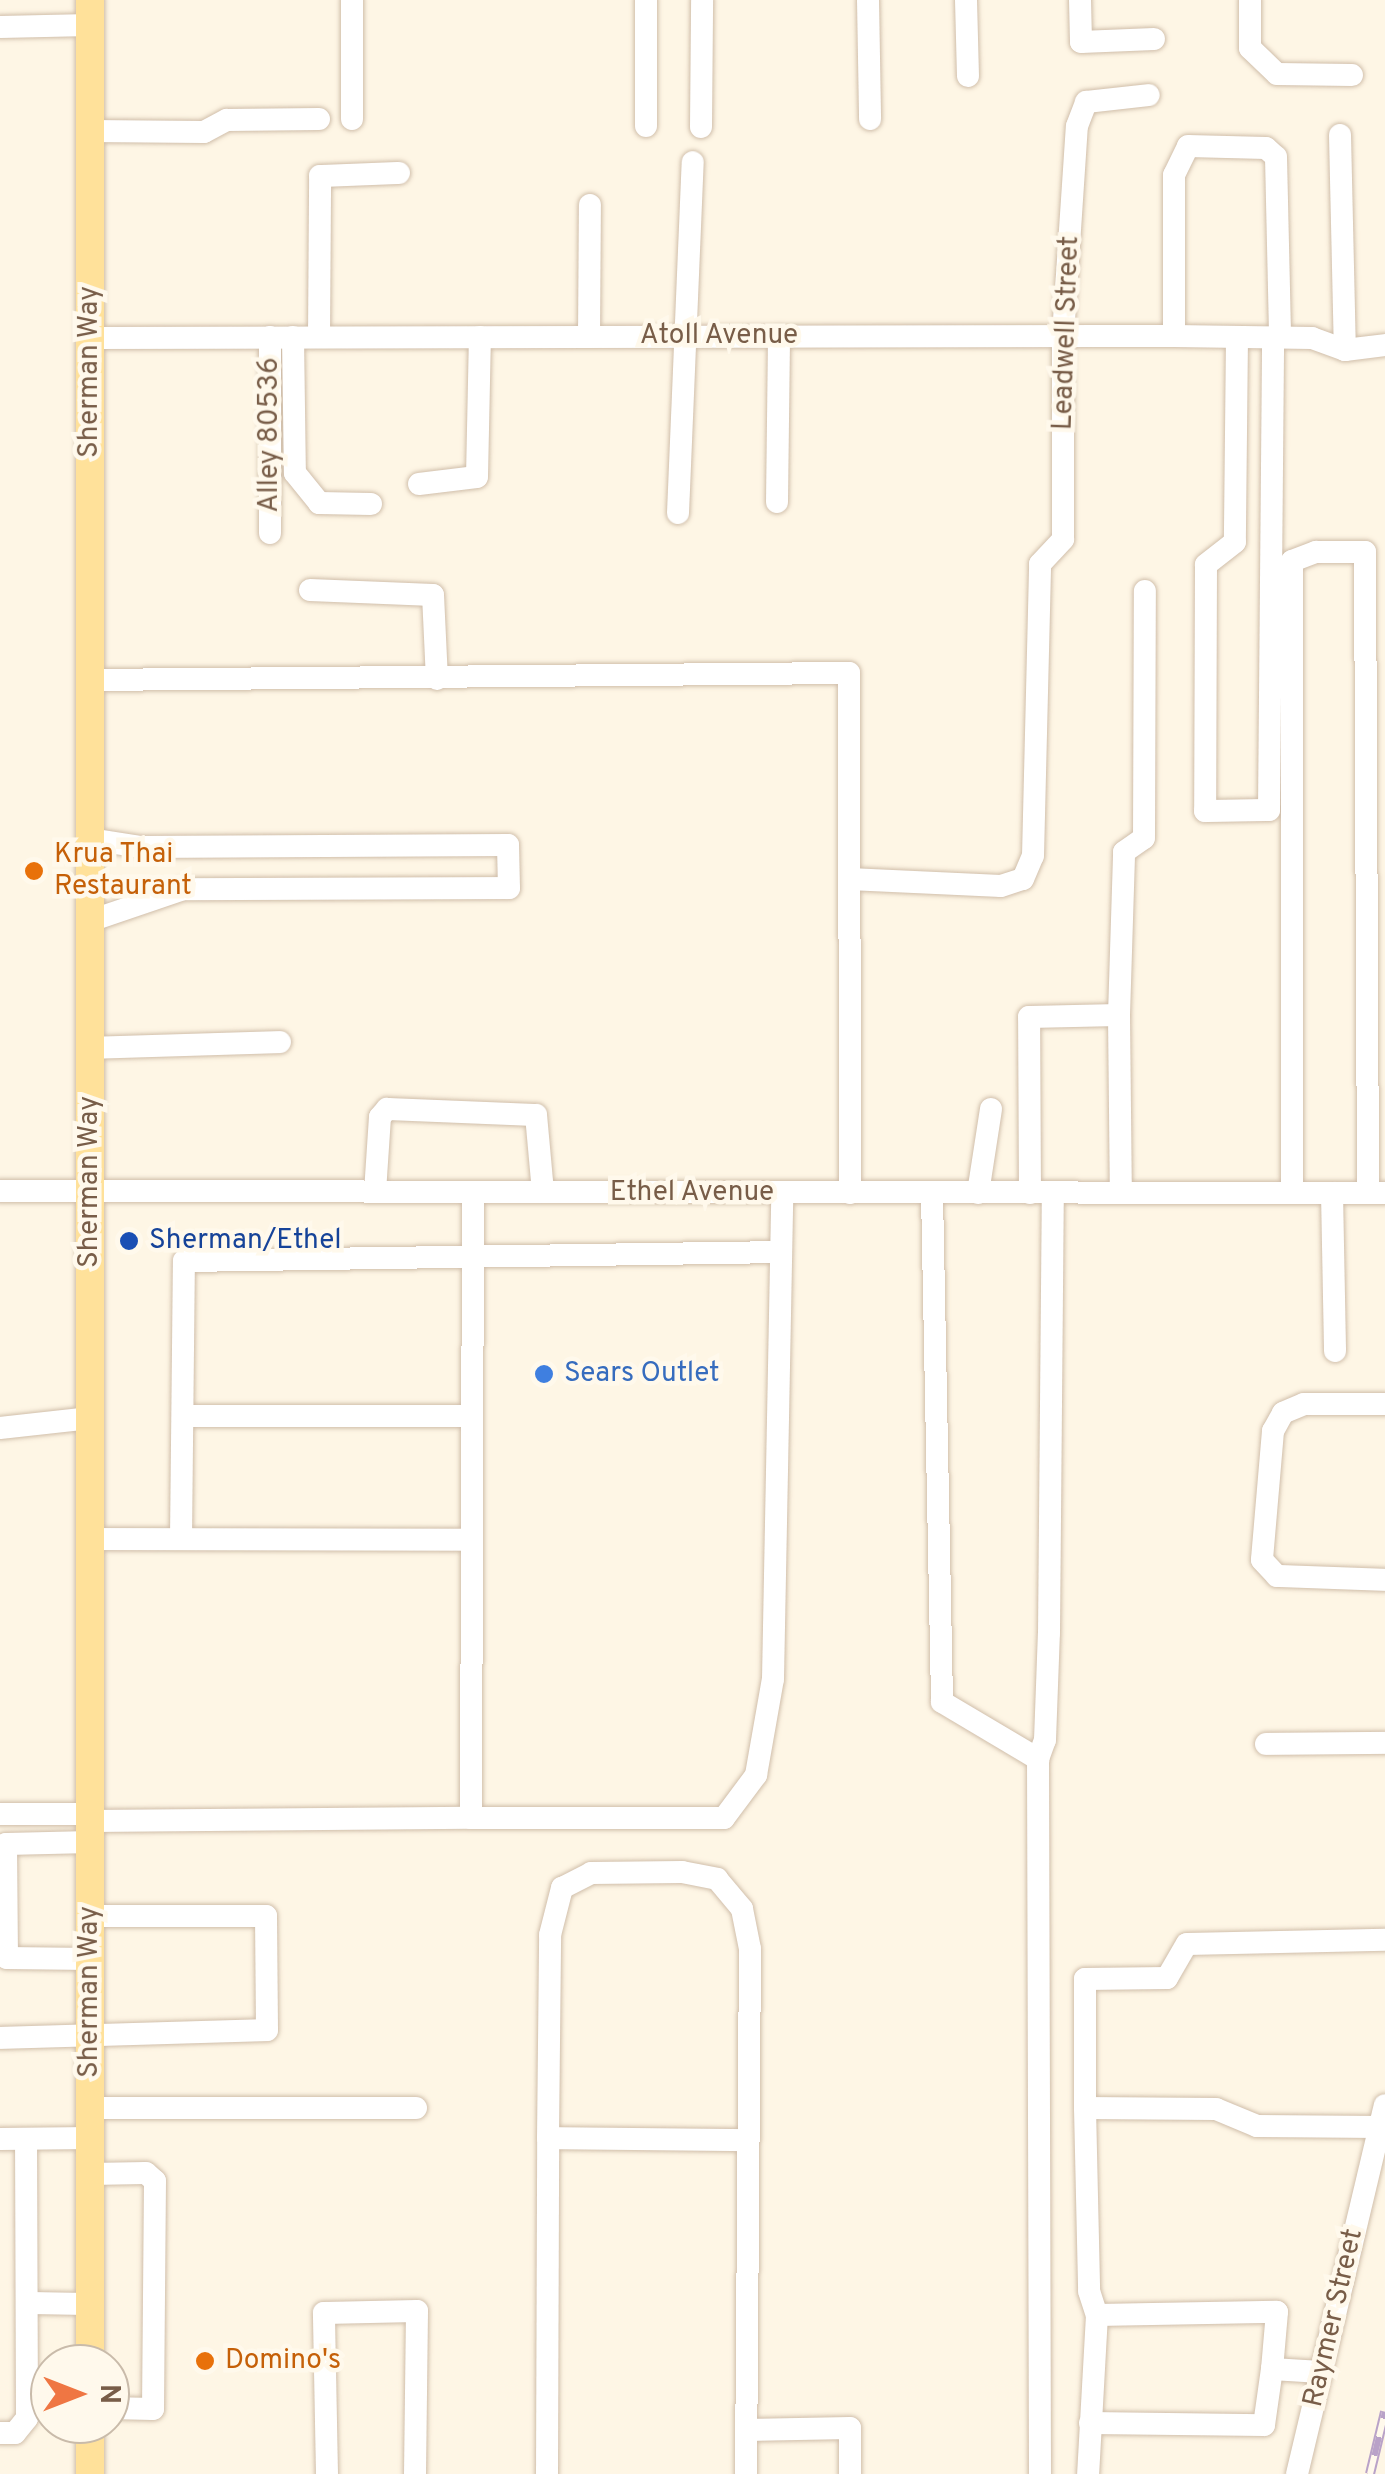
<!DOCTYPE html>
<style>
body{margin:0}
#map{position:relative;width:1385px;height:2474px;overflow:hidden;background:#fef6e5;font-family:Overpass,sans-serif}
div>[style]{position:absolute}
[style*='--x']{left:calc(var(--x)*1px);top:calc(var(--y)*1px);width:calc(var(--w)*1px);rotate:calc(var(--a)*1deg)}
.roads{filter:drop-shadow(0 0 2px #d0beaa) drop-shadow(0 0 2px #d0beaa)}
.minor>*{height:22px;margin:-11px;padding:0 11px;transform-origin:11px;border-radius:11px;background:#fff}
.major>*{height:28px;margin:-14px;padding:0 14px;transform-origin:14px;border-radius:14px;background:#ffe19a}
.rail>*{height:10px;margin-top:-5px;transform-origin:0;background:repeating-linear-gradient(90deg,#fff9ec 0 19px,#b9a2c8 0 38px);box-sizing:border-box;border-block:2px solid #b9a2c8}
.dots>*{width:28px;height:28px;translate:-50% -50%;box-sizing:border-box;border:5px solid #fff9ec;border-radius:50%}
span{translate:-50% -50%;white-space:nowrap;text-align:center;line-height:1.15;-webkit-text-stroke:9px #fff9ec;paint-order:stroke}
.street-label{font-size:28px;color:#785d48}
.food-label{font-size:28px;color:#c56008}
.left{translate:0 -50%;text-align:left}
.transit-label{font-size:28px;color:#164399}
.shop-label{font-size:28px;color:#366cbe}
.north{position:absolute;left:30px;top:2344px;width:100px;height:100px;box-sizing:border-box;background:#fff9ec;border:2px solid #c9bbaa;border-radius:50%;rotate:90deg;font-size:28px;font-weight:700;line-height:40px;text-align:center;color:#785d48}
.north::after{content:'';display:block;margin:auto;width:35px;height:45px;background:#ef7643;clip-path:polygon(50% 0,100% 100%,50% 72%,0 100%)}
</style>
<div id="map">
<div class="roads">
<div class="minor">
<i style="--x:868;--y:0;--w:119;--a:89"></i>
<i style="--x:966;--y:0;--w:76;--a:88.5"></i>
<i style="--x:1080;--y:0;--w:42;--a:88.6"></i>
<i style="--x:1081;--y:42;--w:73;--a:-2.4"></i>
<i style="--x:1250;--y:0;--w:48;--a:90"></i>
<i style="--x:1250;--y:48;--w:37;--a:44"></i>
<i style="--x:1277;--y:74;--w:75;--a:0.8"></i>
<i style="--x:0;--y:27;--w:90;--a:-1.3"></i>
<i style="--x:352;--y:119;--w:119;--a:-90"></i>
<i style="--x:646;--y:126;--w:126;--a:-90"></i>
<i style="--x:701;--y:127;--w:127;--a:-89.5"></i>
<i style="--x:90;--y:131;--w:114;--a:0.5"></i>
<i style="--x:204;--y:132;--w:26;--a:-28"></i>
<i style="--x:227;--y:120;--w:92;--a:-0.6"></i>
<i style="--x:1340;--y:135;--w:215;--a:88.7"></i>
<i style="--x:1174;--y:336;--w:161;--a:-90"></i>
<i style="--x:1174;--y:175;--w:32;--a:-64"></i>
<i style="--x:1188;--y:146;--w:78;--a:1.5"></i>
<i style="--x:1266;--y:148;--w:13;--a:42"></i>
<i style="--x:1276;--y:157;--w:180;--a:88.7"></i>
<i style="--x:293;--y:337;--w:136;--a:89.2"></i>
<i style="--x:295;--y:473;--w:38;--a:51"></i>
<i style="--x:319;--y:503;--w:52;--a:1.1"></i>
<i style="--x:319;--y:337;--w:161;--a:-89.6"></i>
<i style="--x:320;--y:176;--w:79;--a:-2.2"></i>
<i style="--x:589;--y:337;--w:132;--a:-89.6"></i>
<i style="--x:1237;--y:337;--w:205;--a:90.6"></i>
<i style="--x:1235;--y:542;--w:37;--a:142"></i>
<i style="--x:1206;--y:565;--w:246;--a:90.2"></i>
<i style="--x:1205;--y:811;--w:64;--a:-0.9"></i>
<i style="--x:1269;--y:810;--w:473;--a:-89.5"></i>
<i style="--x:90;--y:338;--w:1084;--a:-0.11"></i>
<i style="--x:1174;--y:336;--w:138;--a:0.8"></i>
<i style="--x:1312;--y:338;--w:35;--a:20"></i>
<i style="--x:1345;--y:350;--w:40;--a:-7.1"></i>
<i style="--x:419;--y:484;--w:58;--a:-6.9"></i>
<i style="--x:477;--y:477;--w:140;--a:-88.8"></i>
<i style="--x:777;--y:502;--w:166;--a:-89.3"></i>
<i style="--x:678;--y:513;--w:351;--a:-87.6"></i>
<i style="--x:270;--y:533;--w:196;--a:-90"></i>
<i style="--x:310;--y:590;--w:123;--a:2.3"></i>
<i style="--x:433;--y:595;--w:84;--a:87.3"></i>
<i style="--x:90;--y:680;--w:759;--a:-0.53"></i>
<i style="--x:849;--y:673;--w:520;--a:89.89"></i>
<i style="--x:90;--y:839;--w:52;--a:8.9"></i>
<i style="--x:141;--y:847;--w:367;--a:-0.3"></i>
<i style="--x:508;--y:845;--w:43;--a:88.7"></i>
<i style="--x:509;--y:888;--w:325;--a:179.8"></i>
<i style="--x:184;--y:889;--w:99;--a:161.2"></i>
<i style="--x:849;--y:879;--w:152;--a:2.6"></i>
<i style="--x:1001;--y:886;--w:23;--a:-18"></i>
<i style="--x:1023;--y:879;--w:25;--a:-67"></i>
<i style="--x:1033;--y:856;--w:292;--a:-88.6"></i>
<i style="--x:1040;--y:564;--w:34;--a:-47"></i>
<i style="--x:1063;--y:539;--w:204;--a:-90"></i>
<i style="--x:1063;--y:335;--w:209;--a:-86.2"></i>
<i style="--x:1077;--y:126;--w:26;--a:-69"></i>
<i style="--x:1086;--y:102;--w:63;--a:-6.3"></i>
<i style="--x:1119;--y:1015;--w:178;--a:89.4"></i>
<i style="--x:90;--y:1048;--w:190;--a:-1.8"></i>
<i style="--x:0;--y:1191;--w:1385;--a:0.08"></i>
<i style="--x:375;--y:1192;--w:75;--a:-86.2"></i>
<i style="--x:380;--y:1117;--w:11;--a:-49"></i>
<i style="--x:387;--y:1109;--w:149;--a:2.3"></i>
<i style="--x:536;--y:1115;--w:77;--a:84.8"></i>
<i style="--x:473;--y:1192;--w:626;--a:90.18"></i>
<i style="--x:471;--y:1818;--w:253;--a:0"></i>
<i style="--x:724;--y:1818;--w:54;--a:-53.3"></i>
<i style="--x:756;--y:1775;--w:97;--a:-80"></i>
<i style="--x:773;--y:1679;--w:486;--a:-88.9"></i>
<i style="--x:932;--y:1193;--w:509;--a:88.87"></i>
<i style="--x:942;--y:1702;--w:112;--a:30.7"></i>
<i style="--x:1038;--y:1759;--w:715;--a:89.84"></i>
<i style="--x:978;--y:1193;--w:85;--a:-81.2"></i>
<i style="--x:1030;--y:1193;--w:176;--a:-90.3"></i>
<i style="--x:1029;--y:1017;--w:90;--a:-1.3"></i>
<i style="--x:1119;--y:1015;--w:163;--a:-88.2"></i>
<i style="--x:1124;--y:852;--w:24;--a:-35"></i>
<i style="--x:1144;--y:838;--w:247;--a:-89.8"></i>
<i style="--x:1292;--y:1193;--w:632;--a:-90"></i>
<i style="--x:1292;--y:561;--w:26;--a:-21"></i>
<i style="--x:1316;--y:552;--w:49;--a:0"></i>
<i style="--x:1365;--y:552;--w:641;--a:89.73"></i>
<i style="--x:1332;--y:1193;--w:158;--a:88.9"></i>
<i style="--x:1385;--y:1404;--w:81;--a:180"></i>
<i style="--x:1304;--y:1404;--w:23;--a:157"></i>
<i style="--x:1283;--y:1413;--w:21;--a:119"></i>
<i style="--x:1273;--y:1431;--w:129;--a:94.9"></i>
<i style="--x:1262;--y:1560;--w:22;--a:47"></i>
<i style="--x:1277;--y:1576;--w:108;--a:2.1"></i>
<i style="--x:183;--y:1416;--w:289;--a:0"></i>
<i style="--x:0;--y:1428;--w:91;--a:-6.3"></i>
<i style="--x:90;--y:1539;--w:382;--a:0.1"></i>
<i style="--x:181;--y:1539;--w:278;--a:-89.4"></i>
<i style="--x:184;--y:1261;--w:597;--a:-0.86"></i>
<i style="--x:1266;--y:1744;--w:119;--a:-0.5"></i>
<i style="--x:1038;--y:1759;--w:20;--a:-70"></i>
<i style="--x:1045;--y:1740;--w:107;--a:-87.9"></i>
<i style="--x:1049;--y:1633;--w:440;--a:-89.5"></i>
<i style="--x:0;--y:1814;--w:91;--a:0"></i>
<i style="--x:91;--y:1821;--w:380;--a:-0.5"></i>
<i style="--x:90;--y:1959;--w:83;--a:-179.3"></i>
<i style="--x:7;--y:1958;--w:114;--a:-90.5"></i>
<i style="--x:6;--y:1844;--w:85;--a:-1.3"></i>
<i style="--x:0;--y:2038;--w:267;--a:-1.7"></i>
<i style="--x:267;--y:2030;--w:114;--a:-90.5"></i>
<i style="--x:266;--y:1916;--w:176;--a:180"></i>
<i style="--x:90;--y:2108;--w:326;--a:0"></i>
<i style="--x:1085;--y:2108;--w:183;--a:88.7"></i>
<i style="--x:1089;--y:2291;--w:25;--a:72"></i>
<i style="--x:1097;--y:2315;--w:159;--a:93.2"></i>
<i style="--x:1380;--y:2127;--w:123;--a:-179.5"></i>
<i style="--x:1257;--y:2126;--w:44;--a:-157.5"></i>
<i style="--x:1216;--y:2109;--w:131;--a:-179.6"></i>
<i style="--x:1085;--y:2108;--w:129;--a:-90"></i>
<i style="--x:1085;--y:1979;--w:82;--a:-0.7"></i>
<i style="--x:1167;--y:1978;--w:39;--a:-60"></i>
<i style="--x:1187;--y:1944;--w:198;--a:-1.2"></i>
<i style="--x:548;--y:2138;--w:203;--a:-89.4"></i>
<i style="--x:550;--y:1935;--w:49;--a:-75.7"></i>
<i style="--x:562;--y:1888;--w:33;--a:-27"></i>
<i style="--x:591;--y:1873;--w:91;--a:-0.6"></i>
<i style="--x:682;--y:1872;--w:36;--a:11"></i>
<i style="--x:717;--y:1879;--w:39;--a:50"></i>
<i style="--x:742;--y:1909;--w:41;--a:78.7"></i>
<i style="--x:750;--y:1949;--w:525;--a:90.44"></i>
<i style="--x:0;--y:2139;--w:90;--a:-0.6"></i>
<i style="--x:90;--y:2174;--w:56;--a:-1"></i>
<i style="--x:146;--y:2173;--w:12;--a:42"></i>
<i style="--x:155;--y:2181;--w:228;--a:90.5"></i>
<i style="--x:153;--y:2409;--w:43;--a:-178.7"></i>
<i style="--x:27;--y:2303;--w:63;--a:0.9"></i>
<i style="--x:1097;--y:2315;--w:180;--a:-1"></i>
<i style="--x:1277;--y:2312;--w:57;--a:95"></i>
<i style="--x:1272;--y:2369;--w:49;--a:3.5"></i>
<i style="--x:1090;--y:2423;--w:174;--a:0.7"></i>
<i style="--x:1264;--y:2425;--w:57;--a:-81.9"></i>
<i style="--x:746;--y:2430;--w:104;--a:-1.1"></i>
<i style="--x:850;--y:2428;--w:46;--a:90"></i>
<i style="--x:0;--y:2433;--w:15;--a:0"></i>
<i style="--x:15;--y:2433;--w:19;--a:-51"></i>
<i style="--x:27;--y:2418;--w:279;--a:-90.2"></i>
<i style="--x:327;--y:2474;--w:161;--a:-91.1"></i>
<i style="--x:324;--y:2313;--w:93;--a:-1.2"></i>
<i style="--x:417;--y:2311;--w:163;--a:90.7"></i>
<i style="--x:547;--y:2474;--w:336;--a:-89.8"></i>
<i style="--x:548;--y:2138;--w:196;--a:0.6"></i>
<i style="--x:1297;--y:2474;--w:379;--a:-76.6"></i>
</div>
<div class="major">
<i style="--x:90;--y:0;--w:2364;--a:90"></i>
<i style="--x:90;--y:2424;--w:50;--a:90"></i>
</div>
</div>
<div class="rail">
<i style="--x:1370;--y:2474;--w:64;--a:-76.4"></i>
</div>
<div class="dots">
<i style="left:34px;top:871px;background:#e8710a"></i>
<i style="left:129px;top:1241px;background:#1a4fb4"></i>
<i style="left:544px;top:1374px;background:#3f7fe0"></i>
<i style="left:205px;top:2361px;background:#e8710a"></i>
</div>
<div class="street-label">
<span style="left:1067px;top:333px;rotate:-88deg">Leadwell Street</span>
<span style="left:719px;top:336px">Atoll Avenue</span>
<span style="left:90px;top:372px;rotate:-90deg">Sherman Way</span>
<span style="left:270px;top:435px;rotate:-90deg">Alley 80536</span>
<span style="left:90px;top:1182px;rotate:-90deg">Sherman Way</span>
<span style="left:692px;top:1193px">Ethel Avenue</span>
<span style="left:90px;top:1992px;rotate:-90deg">Sherman Way</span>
<span style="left:1334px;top:2318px;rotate:-77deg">Raymer Street</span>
</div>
<div class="food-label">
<span class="left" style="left:54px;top:871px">Krua Thai<br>Restaurant</span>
<span class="left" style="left:225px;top:2361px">Domino's</span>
</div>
<div class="transit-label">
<span class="left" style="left:149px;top:1241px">Sherman/Ethel</span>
</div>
<div class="shop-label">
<span class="left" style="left:564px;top:1374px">Sears Outlet</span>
</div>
<div class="north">N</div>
</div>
